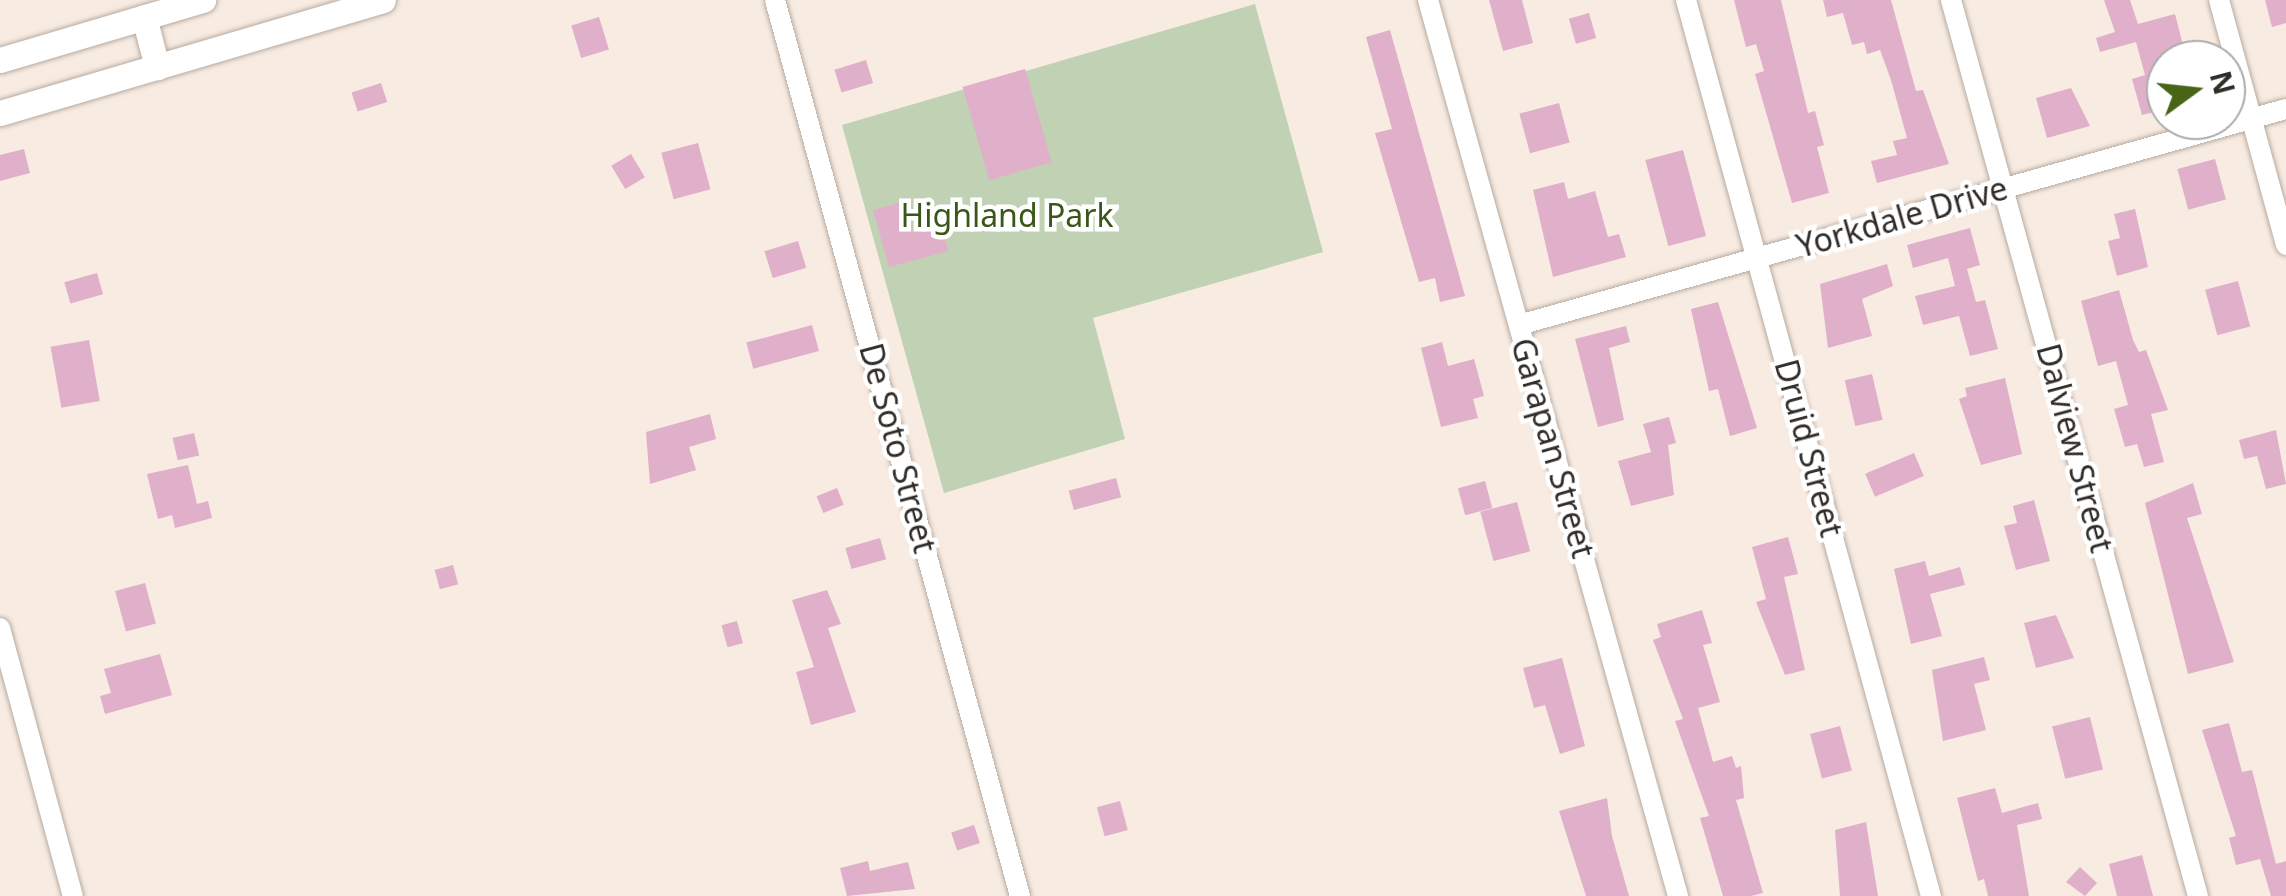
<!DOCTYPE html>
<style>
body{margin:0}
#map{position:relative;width:2286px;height:896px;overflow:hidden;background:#f8ebe1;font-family:"Noto Sans",sans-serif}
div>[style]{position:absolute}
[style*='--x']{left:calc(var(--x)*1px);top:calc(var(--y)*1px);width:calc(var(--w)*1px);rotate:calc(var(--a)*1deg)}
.green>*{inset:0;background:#c1d1b3}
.building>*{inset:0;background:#e0afca;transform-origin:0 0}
.roads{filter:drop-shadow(0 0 2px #b6aba1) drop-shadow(0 0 2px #b6aba1)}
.minor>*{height:20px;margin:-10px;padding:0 10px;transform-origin:10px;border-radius:10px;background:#fff}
.major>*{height:25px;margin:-12.5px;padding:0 12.5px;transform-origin:12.5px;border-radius:12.5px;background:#fff}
span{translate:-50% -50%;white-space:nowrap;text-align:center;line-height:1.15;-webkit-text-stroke:9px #fff;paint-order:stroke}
.park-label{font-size:32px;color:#395717}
.street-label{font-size:32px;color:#302c28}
.north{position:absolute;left:2146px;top:40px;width:100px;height:100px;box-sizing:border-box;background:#fff;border:2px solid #acaba9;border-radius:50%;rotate:75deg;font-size:28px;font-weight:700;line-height:40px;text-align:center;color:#302c28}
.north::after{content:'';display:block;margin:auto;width:35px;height:45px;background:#486417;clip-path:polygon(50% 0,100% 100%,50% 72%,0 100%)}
</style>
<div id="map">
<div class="green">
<i style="clip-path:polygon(1255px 4px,1323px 252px,1093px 318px,1125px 439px,944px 493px,842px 125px)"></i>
</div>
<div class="building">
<i style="clip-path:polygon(1489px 0,1522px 0,1533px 43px,1503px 51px)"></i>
<i style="clip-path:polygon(1734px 0,1781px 0,1808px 113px,1815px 111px,1824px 145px,1817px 147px,1829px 193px,1792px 203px,1755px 74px,1764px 71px,1756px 44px,1746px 47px)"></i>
<i style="clip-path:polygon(1823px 0,1891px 0,1916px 91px,1923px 90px,1949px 164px,1877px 183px,1871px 161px,1897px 155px,1893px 141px,1907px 138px,1891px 80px,1880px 50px,1867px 54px,1864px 42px,1852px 45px,1843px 13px,1827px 17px)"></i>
<i style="clip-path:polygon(2104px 0,2130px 0,2138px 24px,2175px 14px,2184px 49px,2166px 53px,2166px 109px,2142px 115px,2132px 79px,2145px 75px,2136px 42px,2100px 52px,2096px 38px,2115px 32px)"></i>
<i style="clip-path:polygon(2265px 0,2286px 0,2286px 23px,2272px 27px)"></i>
<i style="left:1589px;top:13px;width:26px;height:21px;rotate:74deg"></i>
<i style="left:599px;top:17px;width:34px;height:29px;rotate:73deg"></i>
<i style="clip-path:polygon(1390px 30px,1465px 296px,1440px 302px,1435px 278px,1419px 282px,1375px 133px,1392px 129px,1366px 37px)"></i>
<i style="left:866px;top:60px;width:24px;height:33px;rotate:73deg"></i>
<i style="left:1025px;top:69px;width:97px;height:65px;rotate:74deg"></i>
<i style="left:381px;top:83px;width:20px;height:31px;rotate:72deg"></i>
<i style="clip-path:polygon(2071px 88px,2090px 126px,2047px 138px,2036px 98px)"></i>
<i style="left:1559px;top:103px;width:41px;height:41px;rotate:75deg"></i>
<i style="left:698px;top:143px;width:48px;height:38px;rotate:75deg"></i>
<i style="clip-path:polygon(24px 149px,30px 173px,0 181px,0 155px)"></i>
<i style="left:1683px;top:150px;width:89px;height:39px;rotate:75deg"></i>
<i style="left:631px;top:154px;width:27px;height:23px;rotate:59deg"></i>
<i style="left:2215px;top:159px;width:42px;height:39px;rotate:75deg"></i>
<i style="clip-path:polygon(1564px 182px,1568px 199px,1595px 191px,1608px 237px,1619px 234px,1626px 257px,1553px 277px,1533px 190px)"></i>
<i style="clip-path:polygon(902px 202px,911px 232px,941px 224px,948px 251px,889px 267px,873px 210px)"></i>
<i style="clip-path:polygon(2135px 209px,2148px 267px,2117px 276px,2108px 241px,2120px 238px,2114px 214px)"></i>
<i style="clip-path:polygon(1970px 228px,1980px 265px,1967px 269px,1976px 302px,1985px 300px,1998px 349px,1970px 356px,1959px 316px,1923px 325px,1915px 296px,1955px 286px,1948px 258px,1913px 268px,1907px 245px)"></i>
<i style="left:798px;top:241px;width:28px;height:35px;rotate:73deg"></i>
<i style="clip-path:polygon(1887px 264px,1893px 286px,1862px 299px,1872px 336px,1828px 348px,1820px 284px)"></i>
<i style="left:97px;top:273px;width:22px;height:34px;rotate:74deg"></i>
<i style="left:2238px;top:281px;width:47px;height:34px;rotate:75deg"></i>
<i style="clip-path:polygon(2119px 290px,2133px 340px,2139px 352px,2146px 350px,2168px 410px,2151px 414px,2164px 462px,2144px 467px,2137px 444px,2125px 447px,2114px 409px,2128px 405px,2116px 361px,2098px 366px,2081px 301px)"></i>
<i style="clip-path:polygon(1718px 302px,1757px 428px,1730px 436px,1718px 389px,1709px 391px,1691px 309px)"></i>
<i style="left:812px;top:325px;width:27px;height:68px;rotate:75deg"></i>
<i style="clip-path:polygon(1626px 326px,1630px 342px,1609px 348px,1624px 420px,1598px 427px,1575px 339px)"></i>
<i style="left:89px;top:340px;width:62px;height:39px;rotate:80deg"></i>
<i style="clip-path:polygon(1442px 342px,1448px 366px,1474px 359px,1484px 396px,1473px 399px,1478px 418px,1441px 427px,1421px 348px)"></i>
<i style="left:1872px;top:374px;width:47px;height:28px;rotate:77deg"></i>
<i style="clip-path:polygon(2005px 378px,2022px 454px,1981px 465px,1959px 399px,1967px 396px,1965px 388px)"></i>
<i style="clip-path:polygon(710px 414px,716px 439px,689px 447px,696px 470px,650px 484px,646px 432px)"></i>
<i style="clip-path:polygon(1669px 417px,1676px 443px,1668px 445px,1674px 495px,1631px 506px,1618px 461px,1651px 452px,1643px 424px)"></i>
<i style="clip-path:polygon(2276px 430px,2286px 484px,2266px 489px,2257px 456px,2244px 459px,2239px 440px)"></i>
<i style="left:194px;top:433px;width:23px;height:22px;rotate:77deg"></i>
<i style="left:1914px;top:453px;width:25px;height:53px;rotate:67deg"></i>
<i style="clip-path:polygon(188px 465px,197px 504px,208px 501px,212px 518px,175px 528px,172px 515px,158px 519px,147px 474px)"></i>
<i style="left:1116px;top:478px;width:20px;height:49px;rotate:75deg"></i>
<i style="left:1485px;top:481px;width:28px;height:28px;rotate:75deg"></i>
<i style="clip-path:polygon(2193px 483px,2202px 514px,2187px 518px,2234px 662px,2188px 674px,2145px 503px)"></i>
<i style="left:837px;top:488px;width:18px;height:22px;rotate:68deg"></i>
<i style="clip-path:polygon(2034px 500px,2050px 561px,2016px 570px,2004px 526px,2017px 523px,2013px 506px)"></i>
<i style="left:1517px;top:502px;width:51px;height:38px;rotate:75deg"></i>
<i style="clip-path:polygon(1788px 537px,1798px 574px,1784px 577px,1805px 670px,1785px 675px,1756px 602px,1766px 599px,1752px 547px)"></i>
<i style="left:880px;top:538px;width:22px;height:36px;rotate:74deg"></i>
<i style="clip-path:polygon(1925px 561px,1929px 576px,1960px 567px,1965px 585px,1930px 594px,1942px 636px,1911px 644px,1894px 569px)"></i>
<i style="left:453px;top:565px;width:20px;height:19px;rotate:75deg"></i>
<i style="left:145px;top:583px;width:42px;height:31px;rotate:75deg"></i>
<i style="clip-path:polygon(827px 590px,841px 624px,828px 628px,856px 712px,811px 725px,796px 672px,814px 667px,792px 600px)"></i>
<i style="clip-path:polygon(1702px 610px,1712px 643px,1703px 645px,1720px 702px,1698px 708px,1713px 762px,1732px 756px,1736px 768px,1741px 766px,1744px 798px,1736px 800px,1763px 893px,1751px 896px,1723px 896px,1700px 818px,1709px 816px,1675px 721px,1683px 719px,1653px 640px,1661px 637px,1657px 624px)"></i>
<i style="clip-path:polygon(2056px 615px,2074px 658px,2036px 668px,2024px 623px)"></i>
<i style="left:737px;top:621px;width:23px;height:16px;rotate:75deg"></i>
<i style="clip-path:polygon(160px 654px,172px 695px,105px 714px,100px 696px,111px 693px,104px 669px)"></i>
<i style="clip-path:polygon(1984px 657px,1990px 680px,1974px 684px,1986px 730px,1943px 741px,1932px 670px)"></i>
<i style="clip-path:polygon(1562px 658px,1585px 746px,1560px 754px,1545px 705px,1534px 708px,1523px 668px)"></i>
<i style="left:2090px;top:717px;width:54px;height:39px;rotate:76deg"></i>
<i style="clip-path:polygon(2229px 723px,2242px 772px,2252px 770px,2276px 864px,2286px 861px,2286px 896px,2271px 896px,2260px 859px,2236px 865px,2229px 838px,2236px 836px,2202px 730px)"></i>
<i style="left:1840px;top:726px;width:46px;height:31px;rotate:75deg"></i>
<i style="clip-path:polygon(1995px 788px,2002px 813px,2038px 803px,2042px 819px,2017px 825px,2029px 896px,1988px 896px,1984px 879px,1978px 881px,1957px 798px)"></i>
<i style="clip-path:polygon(1607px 798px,1612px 836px,1629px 896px,1586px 896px,1559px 811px)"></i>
<i style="left:1120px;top:801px;width:30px;height:24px;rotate:75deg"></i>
<i style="clip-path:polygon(1866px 822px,1878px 896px,1840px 896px,1835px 830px)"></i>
<i style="left:974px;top:825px;width:19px;height:24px;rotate:72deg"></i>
<i style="clip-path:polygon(2142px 855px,2153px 896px,2117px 896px,2109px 864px)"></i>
<i style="clip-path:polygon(868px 861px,870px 871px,908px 862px,915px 889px,847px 896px,840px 868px)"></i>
<i style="clip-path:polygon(2080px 867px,2097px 883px,2085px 896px,2066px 882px)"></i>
</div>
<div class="roads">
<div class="minor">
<i style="--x:775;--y:0;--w:929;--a:74.71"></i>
<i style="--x:1428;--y:0;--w:930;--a:74.41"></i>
<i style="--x:1686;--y:0;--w:929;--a:74.71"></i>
<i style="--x:1951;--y:0;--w:929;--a:74.59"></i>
<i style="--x:2219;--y:0;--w:254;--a:74.7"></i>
<i style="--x:1519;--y:325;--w:797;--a:-15.73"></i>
<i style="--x:0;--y:628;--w:278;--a:74.8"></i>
</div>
<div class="major">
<i style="--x:144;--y:17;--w:52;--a:75.4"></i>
<i style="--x:0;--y:60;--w:212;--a:-16.5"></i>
<i style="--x:0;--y:113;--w:399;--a:-16.4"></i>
</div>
</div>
<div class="park-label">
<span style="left:1007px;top:215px">Highland Park</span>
</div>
<div class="street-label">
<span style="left:1902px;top:217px;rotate:-16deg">Yorkdale Drive</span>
<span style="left:898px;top:448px;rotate:75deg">De Soto Street</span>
<span style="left:1553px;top:448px;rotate:74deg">Garapan Street</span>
<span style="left:1809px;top:448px;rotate:75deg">Druid Street</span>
<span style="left:2075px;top:448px;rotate:75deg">Dalview Street</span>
</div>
<div class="north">N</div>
</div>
